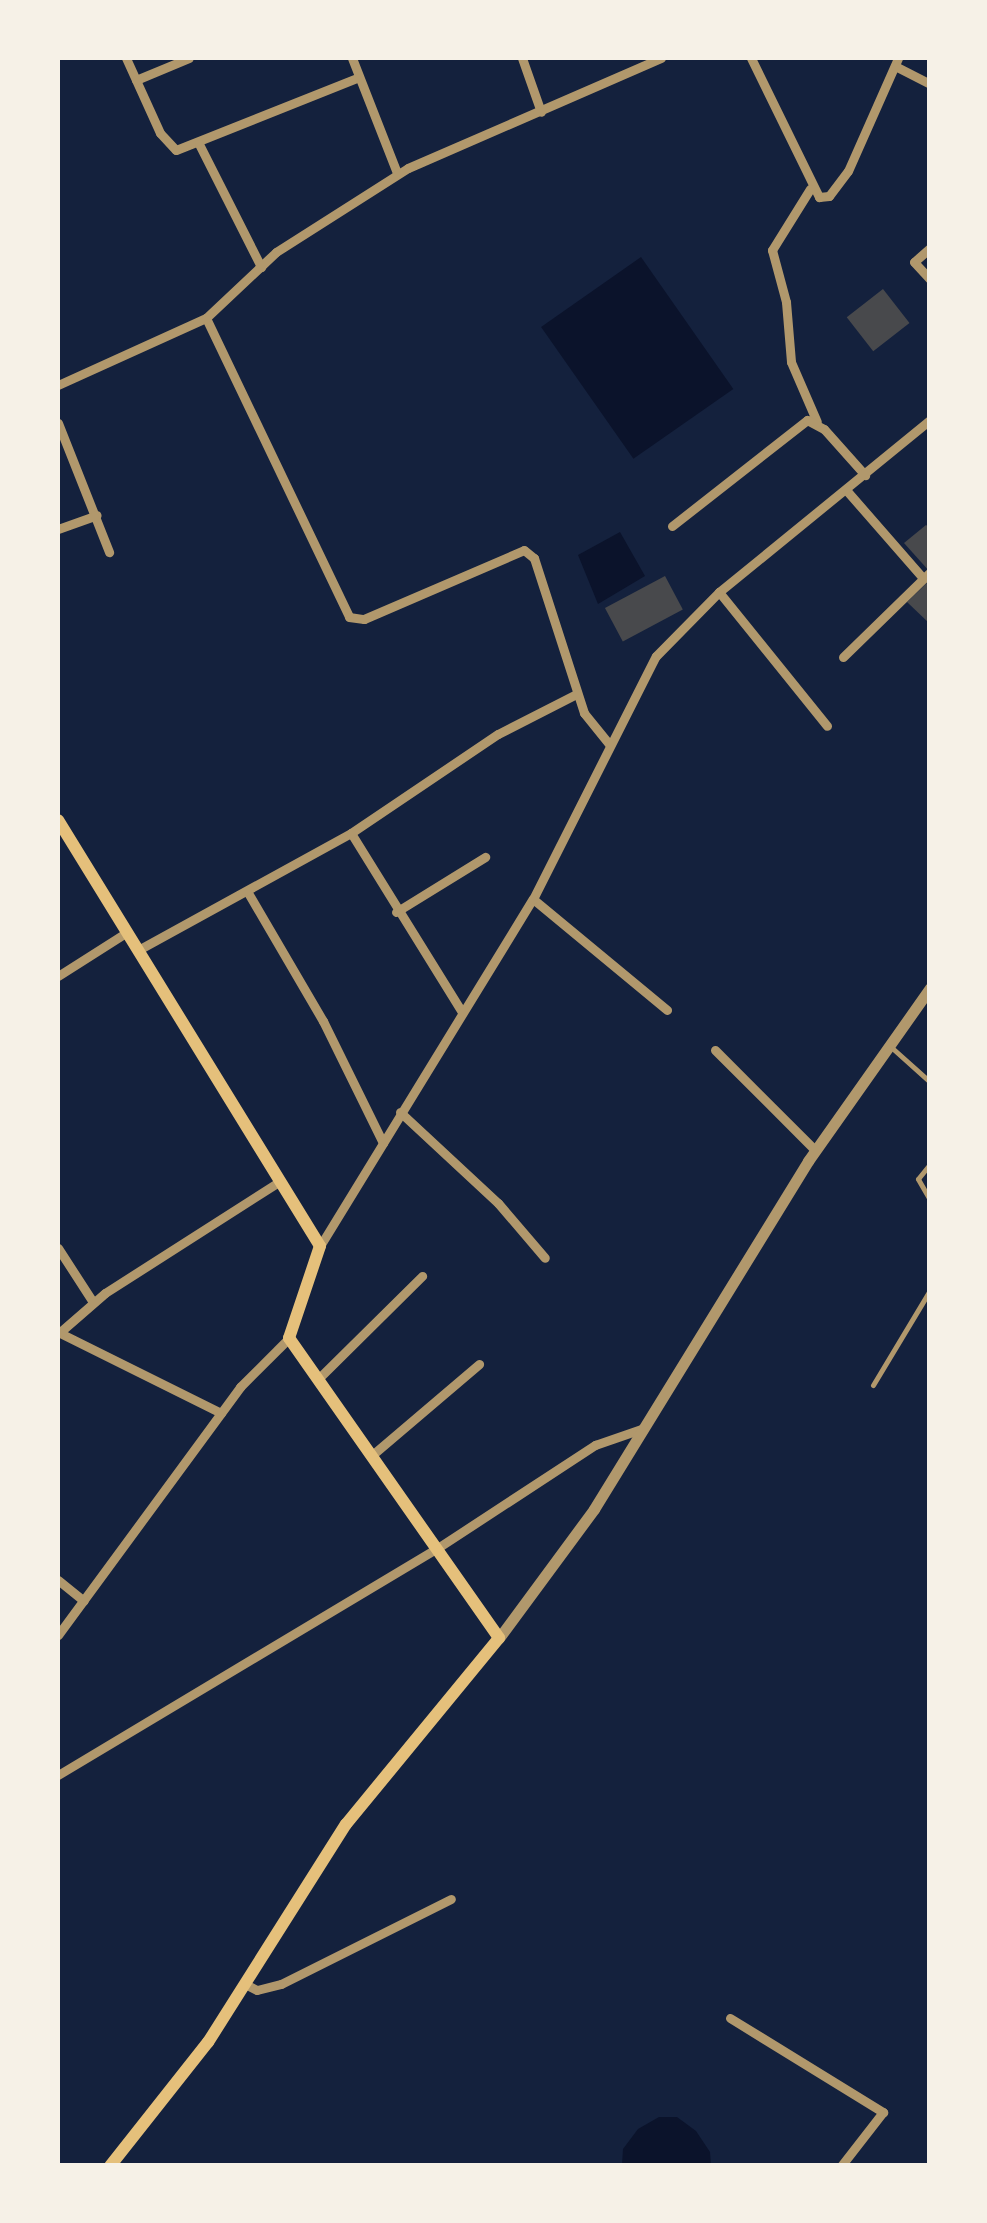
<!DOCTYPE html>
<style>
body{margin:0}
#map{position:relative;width:987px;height:2223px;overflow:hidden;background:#14213d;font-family:"Space Grotesk",sans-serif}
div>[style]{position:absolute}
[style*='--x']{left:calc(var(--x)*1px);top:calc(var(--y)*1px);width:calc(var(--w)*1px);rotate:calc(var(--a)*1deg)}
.water>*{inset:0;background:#0b132b;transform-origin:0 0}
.building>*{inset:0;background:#48494c;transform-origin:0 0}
.service>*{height:5px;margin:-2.5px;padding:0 2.5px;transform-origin:2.5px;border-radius:2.5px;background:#b1986c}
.minor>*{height:9px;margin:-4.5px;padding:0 4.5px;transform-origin:4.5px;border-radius:4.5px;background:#b1986c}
.tertiary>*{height:11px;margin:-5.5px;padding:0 5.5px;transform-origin:5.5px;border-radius:5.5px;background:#b1986c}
.secondary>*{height:12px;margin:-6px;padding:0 6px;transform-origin:6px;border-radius:6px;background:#e5c07b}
span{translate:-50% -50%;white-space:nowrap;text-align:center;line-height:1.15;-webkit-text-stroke:8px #f6f1e7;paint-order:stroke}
.frame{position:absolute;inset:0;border:60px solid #f6f1e7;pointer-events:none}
</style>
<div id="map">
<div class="water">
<i style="left:641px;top:257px;width:161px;height:122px;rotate:55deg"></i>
<i style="clip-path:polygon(620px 532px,645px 576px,598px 604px,578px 555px)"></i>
<i style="clip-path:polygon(659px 2117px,677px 2117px,696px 2131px,710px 2152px,711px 2165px,622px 2165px,623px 2149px,638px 2129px)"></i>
</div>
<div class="building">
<i style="left:883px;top:289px;width:43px;height:46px;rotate:52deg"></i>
<i style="clip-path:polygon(926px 525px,930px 528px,930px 572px,904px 543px)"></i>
<i style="left:665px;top:576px;width:38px;height:68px;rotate:62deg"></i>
<i style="clip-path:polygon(930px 580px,930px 624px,907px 602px)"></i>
</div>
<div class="service">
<i style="--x:891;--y:1047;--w:52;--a:41.9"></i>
<i style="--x:930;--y:1164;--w:19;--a:129"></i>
<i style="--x:918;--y:1179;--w:24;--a:60"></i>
<i style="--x:873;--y:1385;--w:111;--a:-59"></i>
</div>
<div class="minor">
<i style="--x:126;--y:58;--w:82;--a:65.6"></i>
<i style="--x:160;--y:133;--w:23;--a:47"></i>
<i style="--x:176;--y:150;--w:197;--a:-21.7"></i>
<i style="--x:352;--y:58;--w:123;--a:68.6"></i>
<i style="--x:522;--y:58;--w:57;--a:70.6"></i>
<i style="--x:751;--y:58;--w:155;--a:63.9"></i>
<i style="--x:819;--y:197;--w:10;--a:-6"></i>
<i style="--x:829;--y:196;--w:31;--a:-53"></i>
<i style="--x:848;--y:171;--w:124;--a:-66.1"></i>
<i style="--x:895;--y:66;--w:39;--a:27"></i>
<i style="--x:136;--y:80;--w:57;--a:-22.5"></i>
<i style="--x:199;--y:144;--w:138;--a:63.2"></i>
<i style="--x:810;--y:189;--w:72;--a:121.9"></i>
<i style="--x:772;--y:250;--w:54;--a:74.9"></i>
<i style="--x:786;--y:302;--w:60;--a:85.2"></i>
<i style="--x:791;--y:362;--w:65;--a:66.6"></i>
<i style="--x:930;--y:248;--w:21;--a:139"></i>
<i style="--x:914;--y:262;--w:23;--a:47"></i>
<i style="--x:206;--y:318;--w:331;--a:64.4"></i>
<i style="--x:349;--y:617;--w:15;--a:8"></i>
<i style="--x:364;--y:619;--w:174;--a:-23.3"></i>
<i style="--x:524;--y:550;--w:13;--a:39"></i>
<i style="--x:534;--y:558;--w:163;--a:72.1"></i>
<i style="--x:584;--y:713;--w:40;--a:51"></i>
<i style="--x:58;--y:385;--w:162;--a:-24.4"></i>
<i style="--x:206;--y:318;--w:96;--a:-43.3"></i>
<i style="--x:276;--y:252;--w:156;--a:-32.5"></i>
<i style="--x:408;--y:168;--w:276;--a:-23.5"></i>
<i style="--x:58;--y:423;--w:139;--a:68.4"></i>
<i style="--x:847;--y:491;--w:116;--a:48.9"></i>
<i style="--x:672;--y:526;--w:172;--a:-38.1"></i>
<i style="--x:807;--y:420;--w:19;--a:28"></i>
<i style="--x:824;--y:429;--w:62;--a:48.3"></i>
<i style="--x:58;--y:529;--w:41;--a:-19.7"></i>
<i style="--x:719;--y:592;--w:172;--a:51.1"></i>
<i style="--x:843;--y:657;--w:120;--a:-44.3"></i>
<i style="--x:351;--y:833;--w:211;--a:58.2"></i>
<i style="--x:247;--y:891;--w:151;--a:59.7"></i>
<i style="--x:323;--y:1021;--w:136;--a:63.8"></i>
<i style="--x:533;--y:899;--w:174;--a:39.6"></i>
<i style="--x:396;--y:912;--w:105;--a:-31.7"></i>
<i style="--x:140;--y:949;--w:241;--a:-28.8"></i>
<i style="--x:351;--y:833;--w:177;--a:-34"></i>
<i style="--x:498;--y:734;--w:88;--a:-27.1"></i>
<i style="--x:58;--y:976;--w:82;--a:-32.5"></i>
<i style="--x:715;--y:1050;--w:141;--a:45"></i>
<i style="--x:400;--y:1112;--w:134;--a:42.9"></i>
<i style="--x:498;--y:1203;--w:72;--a:49.5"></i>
<i style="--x:320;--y:1246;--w:407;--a:-58.5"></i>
<i style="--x:533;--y:899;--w:272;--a:-63.2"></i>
<i style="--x:656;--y:656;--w:90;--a:-45.5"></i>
<i style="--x:719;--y:592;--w:272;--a:-39.2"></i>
<i style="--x:58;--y:1248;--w:64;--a:57.1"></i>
<i style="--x:58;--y:1332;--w:182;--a:26.4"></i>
<i style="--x:59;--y:1333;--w:61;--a:-41"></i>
<i style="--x:105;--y:1293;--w:208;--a:-32.6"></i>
<i style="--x:317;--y:1380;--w:148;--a:-44.7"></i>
<i style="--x:371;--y:1456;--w:142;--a:-40.4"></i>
<i style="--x:58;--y:1580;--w:33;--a:39"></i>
<i style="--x:58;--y:1635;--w:308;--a:-53.7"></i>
<i style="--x:240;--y:1387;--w:69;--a:-45"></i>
<i style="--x:58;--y:1775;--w:437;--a:-30.9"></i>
<i style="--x:433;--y:1551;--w:194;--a:-33.2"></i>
<i style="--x:595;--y:1445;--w:52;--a:-19.1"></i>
<i style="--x:245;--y:1984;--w:13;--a:27"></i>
<i style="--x:257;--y:1990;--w:25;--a:-14"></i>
<i style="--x:281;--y:1984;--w:190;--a:-26.6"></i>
<i style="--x:730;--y:2018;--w:180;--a:31.6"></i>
<i style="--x:883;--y:2112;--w:68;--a:127.9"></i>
</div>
<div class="tertiary">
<i style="--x:499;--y:1638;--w:160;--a:-53.6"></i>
<i style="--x:594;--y:1509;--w:409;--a:-58.4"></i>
<i style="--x:808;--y:1161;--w:212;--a:-54.8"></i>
</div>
<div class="secondary">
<i style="--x:58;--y:820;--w:500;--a:58.41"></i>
<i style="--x:320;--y:1246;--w:97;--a:108.6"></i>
<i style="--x:289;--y:1338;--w:366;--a:55"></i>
<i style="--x:499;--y:1638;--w:241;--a:129.4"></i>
<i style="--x:346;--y:1824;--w:258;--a:122.3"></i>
<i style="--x:208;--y:2042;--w:158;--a:128.3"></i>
</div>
<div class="frame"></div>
</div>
